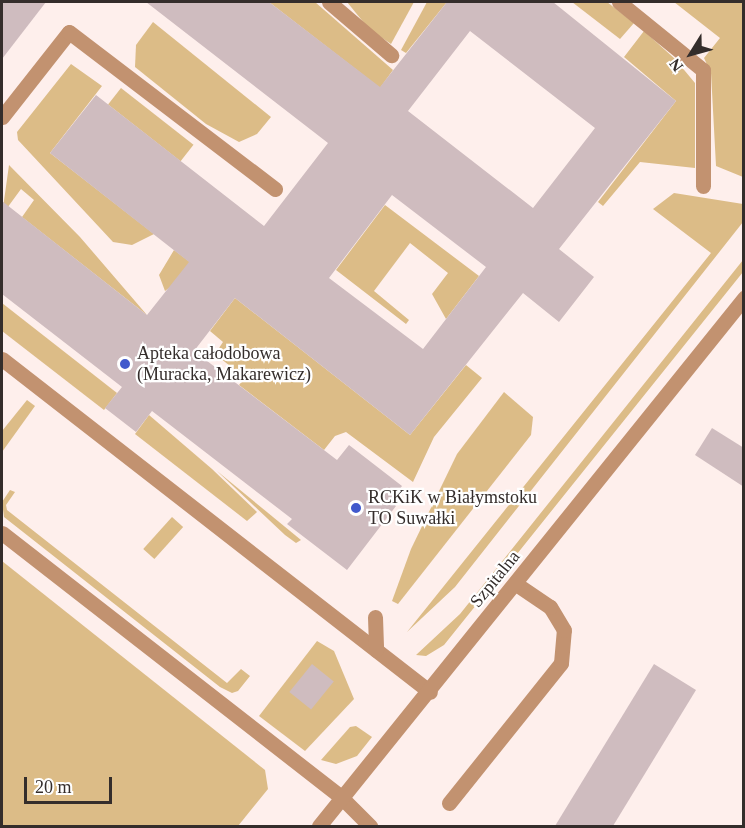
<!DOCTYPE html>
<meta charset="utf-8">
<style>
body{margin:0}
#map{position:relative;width:745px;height:828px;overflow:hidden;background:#feefec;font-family:Georgia,serif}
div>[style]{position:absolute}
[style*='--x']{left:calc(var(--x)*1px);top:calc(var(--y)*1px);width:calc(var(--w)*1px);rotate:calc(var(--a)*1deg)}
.green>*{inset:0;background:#dcbc87;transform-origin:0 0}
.building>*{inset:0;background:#cfbcbf;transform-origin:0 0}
.service>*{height:15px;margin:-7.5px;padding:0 7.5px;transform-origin:7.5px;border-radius:7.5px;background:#c29270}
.tertiary>*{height:15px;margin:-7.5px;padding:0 7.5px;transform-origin:7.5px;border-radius:7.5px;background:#c29270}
.dots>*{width:16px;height:16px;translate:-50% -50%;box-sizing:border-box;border:3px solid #fff;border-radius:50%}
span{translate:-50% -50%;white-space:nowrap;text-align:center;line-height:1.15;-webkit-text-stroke:4.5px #fff;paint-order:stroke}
.poi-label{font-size:18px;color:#342d2b}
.left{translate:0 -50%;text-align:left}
.street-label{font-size:18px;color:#342d2b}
.frame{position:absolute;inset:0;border:3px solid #342d2b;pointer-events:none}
.north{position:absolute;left:661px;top:24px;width:60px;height:60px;-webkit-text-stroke:4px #fff;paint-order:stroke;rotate:233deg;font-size:16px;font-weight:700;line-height:24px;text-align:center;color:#342d2b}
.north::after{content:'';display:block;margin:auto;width:21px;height:27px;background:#342d2b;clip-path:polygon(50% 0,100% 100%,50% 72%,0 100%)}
.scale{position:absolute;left:24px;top:777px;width:88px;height:27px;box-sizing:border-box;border:3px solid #342d2b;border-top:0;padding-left:8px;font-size:18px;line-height:21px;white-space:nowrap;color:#342d2b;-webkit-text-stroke:4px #fff;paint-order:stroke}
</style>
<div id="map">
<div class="green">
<i style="clip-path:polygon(269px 2px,315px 2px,393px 70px,380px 88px)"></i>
<i style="clip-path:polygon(347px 2px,414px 2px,391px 44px,369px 29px)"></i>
<i style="clip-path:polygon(427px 2px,447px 2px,406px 53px,401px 50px)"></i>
<i style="clip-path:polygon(572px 2px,607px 2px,634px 23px,620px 39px)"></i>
<i style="clip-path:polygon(674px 2px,743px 2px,743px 177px,716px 166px,711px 73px,704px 58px,720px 38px)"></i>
<i style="clip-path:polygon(153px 22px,271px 117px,257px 134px,239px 142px,206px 124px,135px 67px,136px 45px)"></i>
<i style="clip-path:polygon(644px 31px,675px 59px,695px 83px,695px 168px,640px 162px,603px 206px,598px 202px,676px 101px,624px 57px)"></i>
<i style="clip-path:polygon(71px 64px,102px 86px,50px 153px,154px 234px,132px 245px,113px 242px,18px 140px,17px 132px)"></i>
<i style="left:121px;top:88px;width:92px;height:21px;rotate:38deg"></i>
<i style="clip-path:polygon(9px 165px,80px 237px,147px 315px,22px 217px,34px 200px,21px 189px,2px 215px)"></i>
<i style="clip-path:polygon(674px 193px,743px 204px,743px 222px,455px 587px,407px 632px,711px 253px,653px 209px)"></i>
<i style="clip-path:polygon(385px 205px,479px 276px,446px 319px,432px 294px,448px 273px,410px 243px,374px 291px,409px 320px,406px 324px,336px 270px)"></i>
<i style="clip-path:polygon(174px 250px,223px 287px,169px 288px,165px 291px,159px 275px)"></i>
<i style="clip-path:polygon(743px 260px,743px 272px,444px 645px,426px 656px,416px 655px,460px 614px)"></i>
<i style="clip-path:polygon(235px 298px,410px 435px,466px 365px,482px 378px,434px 437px,413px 482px,346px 432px,335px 436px,324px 450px,239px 385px,245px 378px,215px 354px,223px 342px,210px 331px)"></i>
<i style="clip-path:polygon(2px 303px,117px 393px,104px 410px,2px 331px)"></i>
<i style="clip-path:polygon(504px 392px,533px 417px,531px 435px,398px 604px,392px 601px,411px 549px,457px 454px)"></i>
<i style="clip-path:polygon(27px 400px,35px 406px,2px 452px,2px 431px)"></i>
<i style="clip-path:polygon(149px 415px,212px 469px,257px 512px,247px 521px,135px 434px)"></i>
<i style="clip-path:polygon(217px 471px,301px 540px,296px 543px,285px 535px)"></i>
<i style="clip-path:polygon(10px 490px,15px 492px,6px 505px,7px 510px,227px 683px,241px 669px,250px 676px,238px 691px,232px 693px,220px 687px,4px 517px,2px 502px)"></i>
<i style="left:172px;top:517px;width:15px;height:43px;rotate:42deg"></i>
<i style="clip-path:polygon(2px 561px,265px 770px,268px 789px,238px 826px,2px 826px)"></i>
<i style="clip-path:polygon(317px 641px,334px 651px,354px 699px,305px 751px,259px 716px)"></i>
<i style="clip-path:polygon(356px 726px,372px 737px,357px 756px,336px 764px,321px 760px,350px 727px)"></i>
</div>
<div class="building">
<i style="clip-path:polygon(2px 2px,46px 2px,2px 59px)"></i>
<i style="clip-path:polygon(evenodd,146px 2px,269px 2px,380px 87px,447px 2px,553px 2px,676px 101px,559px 249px,594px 277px,559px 322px,523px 293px,410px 435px,235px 298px,194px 351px,337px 460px,349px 445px,402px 486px,391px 502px,396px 506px,347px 570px,287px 524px,292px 519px,152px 411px,136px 432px,105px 408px,122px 387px,2px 294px,2px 201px,147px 315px,189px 262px,50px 153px,96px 95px,264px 226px,328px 143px,146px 2px,470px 31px,595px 128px,533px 208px,408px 111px,470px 31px,146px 2px,392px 195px,486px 267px,423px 349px,329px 278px,392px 195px)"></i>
<i style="clip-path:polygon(712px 428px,744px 448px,744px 487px,695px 455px)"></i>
<i style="left:312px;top:664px;width:28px;height:36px;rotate:39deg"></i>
<i style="clip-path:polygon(654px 664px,696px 690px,613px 826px,555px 826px)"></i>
</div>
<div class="service">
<i style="--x:329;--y:2;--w:82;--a:40.5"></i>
<i style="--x:619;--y:2;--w:108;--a:39"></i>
<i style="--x:703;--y:70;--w:116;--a:90"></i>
<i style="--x:2;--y:117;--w:108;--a:-51.8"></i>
<i style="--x:69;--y:32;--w:259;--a:37.3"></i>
<i style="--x:2;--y:359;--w:542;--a:37.88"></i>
<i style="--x:2;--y:533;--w:431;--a:37.9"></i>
<i style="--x:342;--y:798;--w:40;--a:45"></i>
<i style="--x:375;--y:617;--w:33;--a:88"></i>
<i style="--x:449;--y:803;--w:179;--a:-51.3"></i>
<i style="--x:561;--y:663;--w:33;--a:-85"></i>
<i style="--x:564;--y:630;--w:27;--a:-121"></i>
<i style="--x:550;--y:607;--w:41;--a:-145.9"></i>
</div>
<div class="tertiary">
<i style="--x:319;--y:826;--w:678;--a:-51.17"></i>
</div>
<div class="dots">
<i style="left:125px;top:364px;background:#4159cc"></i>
<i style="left:356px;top:508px;background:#4159cc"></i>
</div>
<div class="poi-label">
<span class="left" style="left:137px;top:364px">Apteka całodobowa<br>(Muracka, Makarewicz)</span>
<span class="left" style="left:368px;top:508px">RCKiK w Białymstoku<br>TO Suwałki</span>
</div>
<div class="street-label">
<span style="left:495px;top:579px;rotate:-51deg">Szpitalna</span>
</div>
<div class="frame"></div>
<div class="north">N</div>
<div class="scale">20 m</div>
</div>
